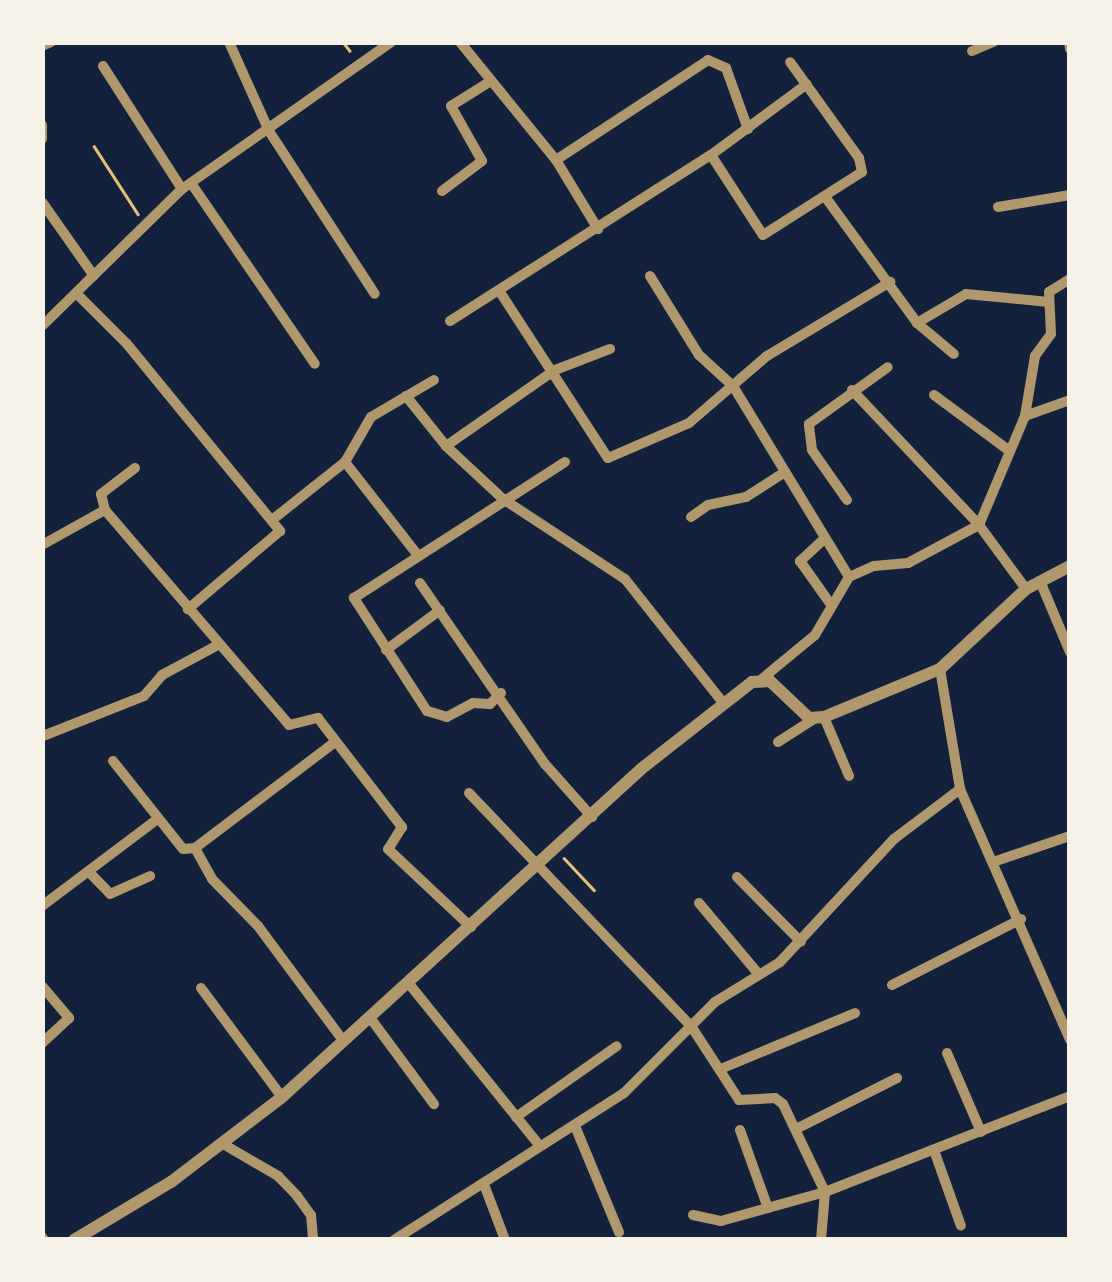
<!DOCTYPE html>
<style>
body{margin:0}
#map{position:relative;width:1112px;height:1282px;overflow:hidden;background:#14213d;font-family:Mulish,sans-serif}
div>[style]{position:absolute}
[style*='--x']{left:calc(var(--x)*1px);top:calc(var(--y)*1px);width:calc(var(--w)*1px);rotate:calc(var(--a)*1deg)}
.path>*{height:2.5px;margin:-1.25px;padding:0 1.25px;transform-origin:1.25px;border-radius:1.25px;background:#e5c07b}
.minor>*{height:10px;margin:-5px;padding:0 5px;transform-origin:5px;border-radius:5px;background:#b1986c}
.tertiary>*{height:12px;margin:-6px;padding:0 6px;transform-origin:6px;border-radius:6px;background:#b1986c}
span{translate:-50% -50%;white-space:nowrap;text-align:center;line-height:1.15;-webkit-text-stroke:8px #f6f1e7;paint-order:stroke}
.frame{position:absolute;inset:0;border:45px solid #f6f1e7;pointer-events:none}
</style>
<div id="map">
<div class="path">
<i style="--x:343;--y:42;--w:11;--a:52"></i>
<i style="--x:94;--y:146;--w:81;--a:57.1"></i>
<i style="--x:564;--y:858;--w:44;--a:46.8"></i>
</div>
<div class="minor">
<i style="--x:229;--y:42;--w:98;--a:65.8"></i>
<i style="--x:269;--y:131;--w:194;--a:57"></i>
<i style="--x:460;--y:42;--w:152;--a:50.9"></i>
<i style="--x:556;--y:160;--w:81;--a:58.7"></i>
<i style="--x:1069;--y:42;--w:7;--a:82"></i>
<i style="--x:42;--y:46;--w:10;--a:-24"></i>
<i style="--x:972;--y:51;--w:23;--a:-23"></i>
<i style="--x:103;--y:66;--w:146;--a:57.3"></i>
<i style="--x:42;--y:125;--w:14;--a:90"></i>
<i style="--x:711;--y:155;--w:95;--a:57"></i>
<i style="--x:763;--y:235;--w:117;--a:-32.5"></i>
<i style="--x:862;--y:172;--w:14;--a:-102"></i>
<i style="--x:859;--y:158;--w:118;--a:-125.7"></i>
<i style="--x:556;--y:160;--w:182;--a:-33.3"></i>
<i style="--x:708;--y:60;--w:20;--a:24"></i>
<i style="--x:726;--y:68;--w:65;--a:70.2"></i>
<i style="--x:191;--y:183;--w:219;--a:55.6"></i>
<i style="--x:442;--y:191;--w:50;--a:-36.9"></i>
<i style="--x:482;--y:161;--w:63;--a:-119.4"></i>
<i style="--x:451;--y:106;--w:47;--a:-32"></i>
<i style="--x:826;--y:198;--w:155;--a:53.9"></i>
<i style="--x:917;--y:323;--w:48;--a:40"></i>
<i style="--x:42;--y:202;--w:90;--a:54.9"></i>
<i style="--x:998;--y:207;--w:73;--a:-9.5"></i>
<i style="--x:650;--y:276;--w:93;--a:58.2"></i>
<i style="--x:699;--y:355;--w:46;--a:42.4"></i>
<i style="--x:733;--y:386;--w:223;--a:58.7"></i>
<i style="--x:500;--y:292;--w:198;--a:57"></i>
<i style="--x:608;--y:458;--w:88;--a:-23.4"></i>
<i style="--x:689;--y:423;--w:103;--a:-40.7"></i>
<i style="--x:767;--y:356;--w:144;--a:-31"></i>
<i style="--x:78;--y:295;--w:69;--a:45"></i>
<i style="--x:127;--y:344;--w:242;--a:50.7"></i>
<i style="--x:280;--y:531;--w:121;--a:139.7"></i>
<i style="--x:450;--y:321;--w:309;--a:-32.5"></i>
<i style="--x:711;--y:155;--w:119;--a:-36.5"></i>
<i style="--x:917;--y:323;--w:57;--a:-30.6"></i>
<i style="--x:966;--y:294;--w:83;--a:5.5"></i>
<i style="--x:42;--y:326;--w:196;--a:-44.4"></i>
<i style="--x:182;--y:189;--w:256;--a:-35.1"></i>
<i style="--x:852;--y:390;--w:185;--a:46.7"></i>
<i style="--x:979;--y:525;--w:79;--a:53.7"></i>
<i style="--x:934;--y:395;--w:91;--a:36.5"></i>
<i style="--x:406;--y:396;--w:64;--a:51.3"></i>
<i style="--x:446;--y:446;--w:78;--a:42.9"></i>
<i style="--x:503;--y:499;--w:146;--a:33.3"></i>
<i style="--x:625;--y:579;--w:159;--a:51.6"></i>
<i style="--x:1025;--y:416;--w:48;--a:-19.6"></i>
<i style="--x:446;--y:446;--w:133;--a:-34.9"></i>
<i style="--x:555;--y:370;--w:59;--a:-20.9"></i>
<i style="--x:345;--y:462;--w:115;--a:52"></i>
<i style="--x:135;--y:468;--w:43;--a:142.6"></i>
<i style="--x:101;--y:494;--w:16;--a:76"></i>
<i style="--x:105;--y:510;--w:283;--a:49.4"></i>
<i style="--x:289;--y:725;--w:30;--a:-14"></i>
<i style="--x:318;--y:718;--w:138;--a:52.4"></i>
<i style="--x:402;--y:827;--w:26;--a:122"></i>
<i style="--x:388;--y:849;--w:114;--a:43.2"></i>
<i style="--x:847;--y:500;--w:61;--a:-125"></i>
<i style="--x:812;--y:450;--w:26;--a:-97"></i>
<i style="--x:809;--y:424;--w:97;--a:-35.8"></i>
<i style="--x:691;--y:517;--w:21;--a:-35"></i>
<i style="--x:708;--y:505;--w:39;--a:-12"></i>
<i style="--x:746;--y:497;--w:43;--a:-32.6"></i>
<i style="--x:272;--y:520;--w:93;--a:-38.5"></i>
<i style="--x:345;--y:462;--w:52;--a:-60"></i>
<i style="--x:371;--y:417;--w:73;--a:-30.4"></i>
<i style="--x:979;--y:525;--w:118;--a:-67.1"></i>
<i style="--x:1025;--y:416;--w:61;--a:-80.5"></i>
<i style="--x:1035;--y:356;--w:27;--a:-54"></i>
<i style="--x:1051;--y:334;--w:42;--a:-92.7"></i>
<i style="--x:1049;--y:292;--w:25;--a:-32"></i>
<i style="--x:824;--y:539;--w:33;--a:137"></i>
<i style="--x:800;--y:561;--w:55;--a:54.6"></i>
<i style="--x:42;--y:545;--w:72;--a:-29.1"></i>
<i style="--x:849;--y:577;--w:27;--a:-24"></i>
<i style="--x:874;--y:566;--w:34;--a:-5"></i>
<i style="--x:908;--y:563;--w:81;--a:-28.2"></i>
<i style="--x:1040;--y:581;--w:77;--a:67.1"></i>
<i style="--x:420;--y:583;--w:220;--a:55.4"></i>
<i style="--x:545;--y:764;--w:71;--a:48.4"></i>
<i style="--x:386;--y:650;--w:67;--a:-36.5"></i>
<i style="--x:940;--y:669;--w:122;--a:80.5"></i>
<i style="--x:960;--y:789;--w:274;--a:66.3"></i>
<i style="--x:763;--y:678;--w:67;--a:-39.6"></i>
<i style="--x:815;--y:635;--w:67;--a:-59.6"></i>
<i style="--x:501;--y:693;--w:16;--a:135"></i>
<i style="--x:490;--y:704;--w:17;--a:-177"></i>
<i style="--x:473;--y:703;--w:30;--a:152"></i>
<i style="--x:447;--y:717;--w:21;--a:-163"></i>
<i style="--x:427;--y:711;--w:135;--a:-122.9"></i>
<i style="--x:354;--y:598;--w:251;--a:-32.8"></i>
<i style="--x:824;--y:717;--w:64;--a:67"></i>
<i style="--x:43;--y:736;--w:109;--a:-21.6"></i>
<i style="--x:144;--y:696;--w:28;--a:-49"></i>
<i style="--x:162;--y:675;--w:61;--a:-28.2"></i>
<i style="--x:778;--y:742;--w:43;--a:-32.6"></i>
<i style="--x:113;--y:761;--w:112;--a:51.5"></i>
<i style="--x:183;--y:849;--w:12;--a:-5"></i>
<i style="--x:195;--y:848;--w:35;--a:61"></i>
<i style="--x:212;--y:879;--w:66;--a:45.6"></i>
<i style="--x:258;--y:926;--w:144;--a:53.4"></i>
<i style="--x:469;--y:793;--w:322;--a:46.4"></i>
<i style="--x:691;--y:1026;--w:88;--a:57"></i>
<i style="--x:739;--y:1100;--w:36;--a:-3"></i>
<i style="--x:775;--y:1098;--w:10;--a:37"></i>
<i style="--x:783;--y:1104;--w:98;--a:64.5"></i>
<i style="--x:195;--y:848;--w:176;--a:-37.1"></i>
<i style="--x:996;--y:861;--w:78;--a:-18.7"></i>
<i style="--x:89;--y:872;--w:30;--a:46"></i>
<i style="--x:110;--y:894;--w:44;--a:-24.2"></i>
<i style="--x:737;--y:877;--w:91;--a:45.4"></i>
<i style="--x:699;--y:903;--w:90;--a:50"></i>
<i style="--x:42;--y:906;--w:143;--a:-37"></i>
<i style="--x:410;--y:985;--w:206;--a:51.1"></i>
<i style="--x:892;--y:985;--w:145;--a:-27.1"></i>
<i style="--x:42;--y:986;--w:42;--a:49.8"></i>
<i style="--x:69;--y:1018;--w:37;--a:137"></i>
<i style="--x:201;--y:988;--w:136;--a:53.4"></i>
<i style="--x:371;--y:1019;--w:106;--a:53.5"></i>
<i style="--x:947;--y:1053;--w:86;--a:66.7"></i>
<i style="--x:723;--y:1068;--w:143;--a:-22.6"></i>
<i style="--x:516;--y:1117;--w:123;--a:-35.1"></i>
<i style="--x:575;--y:1126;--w:115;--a:67.5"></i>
<i style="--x:798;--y:1128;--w:111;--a:-26.8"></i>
<i style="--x:740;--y:1130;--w:83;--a:70.3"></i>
<i style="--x:223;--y:1144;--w:64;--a:30.2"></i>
<i style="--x:278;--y:1176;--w:28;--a:46"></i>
<i style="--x:297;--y:1196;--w:24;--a:54"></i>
<i style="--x:311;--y:1215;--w:25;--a:85"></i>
<i style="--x:935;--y:1153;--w:77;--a:70.4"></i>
<i style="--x:485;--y:1187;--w:57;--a:69.3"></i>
<i style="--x:693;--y:1215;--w:29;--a:12"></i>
<i style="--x:721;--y:1221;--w:108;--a:-15.6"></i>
<i style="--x:825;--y:1192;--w:263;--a:-21.4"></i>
<i style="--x:42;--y:1237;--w:4;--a:56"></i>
<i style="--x:394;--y:1240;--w:273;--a:-32.6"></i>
<i style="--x:624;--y:1093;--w:129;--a:-45"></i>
<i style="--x:715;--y:1002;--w:76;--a:-31.6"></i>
<i style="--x:780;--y:962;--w:168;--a:-47.2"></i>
<i style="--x:894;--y:839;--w:83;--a:-37.1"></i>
<i style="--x:821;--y:1240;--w:48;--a:-85.2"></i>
</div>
<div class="tertiary">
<i style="--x:74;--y:1240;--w:113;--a:-30.9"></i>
<i style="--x:171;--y:1182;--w:140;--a:-37.4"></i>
<i style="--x:282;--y:1097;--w:486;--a:-42.4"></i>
<i style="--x:641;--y:769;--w:141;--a:-38.1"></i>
<i style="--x:752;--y:682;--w:18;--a:-3"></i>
<i style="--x:770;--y:681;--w:54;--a:43.5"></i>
<i style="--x:809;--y:718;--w:15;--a:-4"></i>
<i style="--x:824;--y:717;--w:126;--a:-22.5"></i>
<i style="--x:940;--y:669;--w:117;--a:-42.9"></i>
<i style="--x:1026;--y:589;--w:50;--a:-27.6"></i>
</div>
<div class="frame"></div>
</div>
